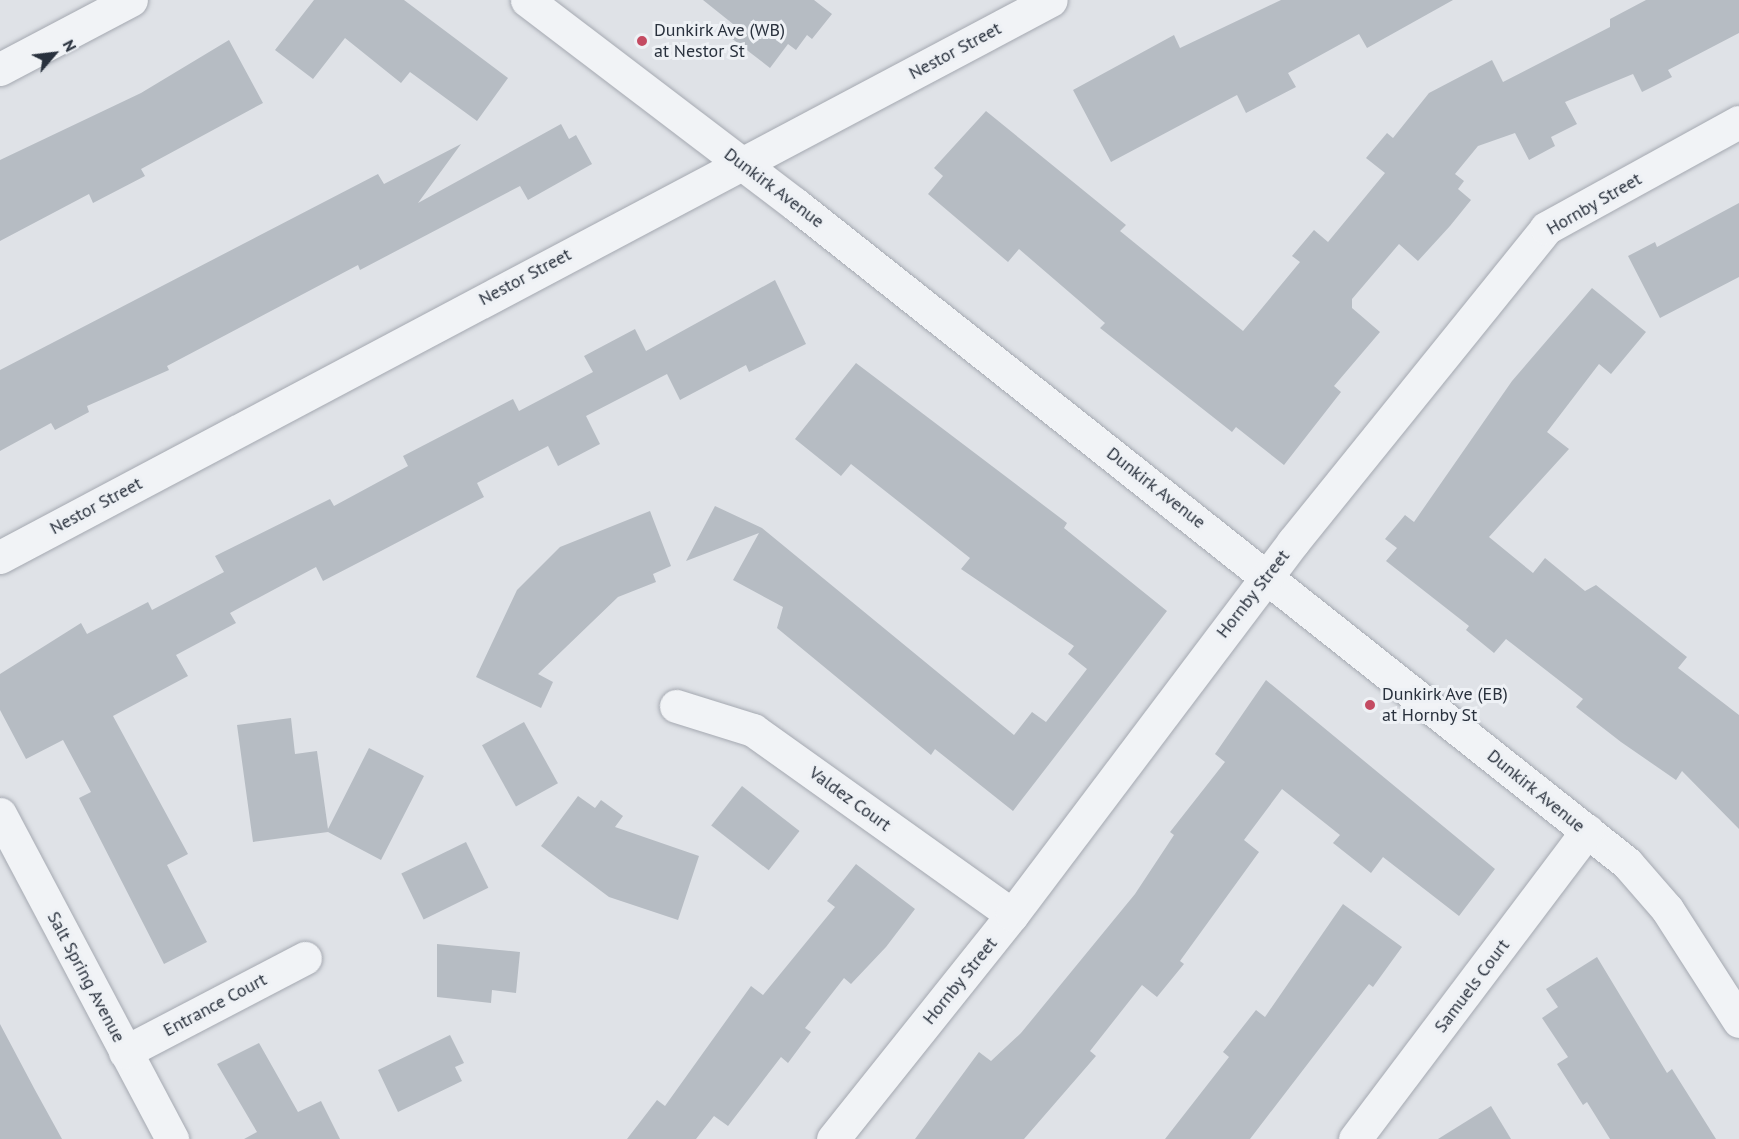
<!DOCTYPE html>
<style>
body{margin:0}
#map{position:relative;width:1739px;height:1139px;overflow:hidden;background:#dfe2e7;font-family:"PT Sans",sans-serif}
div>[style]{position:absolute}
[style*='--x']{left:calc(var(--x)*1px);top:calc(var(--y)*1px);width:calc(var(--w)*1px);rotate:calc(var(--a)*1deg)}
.building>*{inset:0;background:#b6bcc3;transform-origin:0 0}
.roads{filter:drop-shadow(0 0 2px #a5a9b1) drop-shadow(0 0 2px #a5a9b1)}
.minor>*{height:33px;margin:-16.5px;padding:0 16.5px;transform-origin:16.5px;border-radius:16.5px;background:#f1f3f6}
.dots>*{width:16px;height:16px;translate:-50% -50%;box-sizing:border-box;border:3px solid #eef1f5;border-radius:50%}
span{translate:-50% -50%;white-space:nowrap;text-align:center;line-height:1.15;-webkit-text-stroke:6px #eef1f5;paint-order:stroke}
.poi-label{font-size:18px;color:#29313d}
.left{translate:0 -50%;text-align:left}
.street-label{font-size:18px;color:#29313d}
.north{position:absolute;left:24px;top:24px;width:60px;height:60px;-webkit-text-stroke:4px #eef1f5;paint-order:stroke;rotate:62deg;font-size:16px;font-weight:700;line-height:24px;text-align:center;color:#29313d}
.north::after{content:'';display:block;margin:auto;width:21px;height:27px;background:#29313d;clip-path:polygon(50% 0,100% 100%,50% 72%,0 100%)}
</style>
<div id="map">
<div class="building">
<i style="clip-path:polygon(314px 0,404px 0,508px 78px,477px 121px,410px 72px,401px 83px,345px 38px,313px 79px,275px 50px)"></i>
<i style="clip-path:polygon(703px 0,814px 0,832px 14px,812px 39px,807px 35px,796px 50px,788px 44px,770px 68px,726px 34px,733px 24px)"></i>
<i style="clip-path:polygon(1281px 0,1453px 0,1367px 48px,1359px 34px,1288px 73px,1296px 87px,1246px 113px,1237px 95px,1111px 162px,1073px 90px,1174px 35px,1180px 48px)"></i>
<i style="clip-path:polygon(1646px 0,1739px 0,1739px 33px,1668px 70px,1672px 77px,1642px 92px,1633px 74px,1565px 102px,1577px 124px,1551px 137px,1555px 146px,1529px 160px,1515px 133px,1478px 146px,1455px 174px,1464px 181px,1458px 189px,1471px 200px,1450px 226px,1418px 261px,1399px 244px,1352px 299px,1352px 308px,1380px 332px,1334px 386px,1341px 392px,1284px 465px,1236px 427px,1232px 432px,1100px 328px,1105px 323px,1019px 249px,1008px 262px,928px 194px,943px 176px,934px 168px,986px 111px,1126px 225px,1120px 231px,1243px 331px,1300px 262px,1292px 256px,1314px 230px,1328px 242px,1385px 173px,1366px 158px,1387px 133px,1393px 138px,1429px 93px,1492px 60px,1503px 82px,1610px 27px,1610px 19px)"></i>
<i style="clip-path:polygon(229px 40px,263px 103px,141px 169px,145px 176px,93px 203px,89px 194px,0 241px,0 160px,141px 93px)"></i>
<i style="clip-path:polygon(561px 124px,569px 139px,576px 135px,592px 164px,528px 200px,520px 186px,360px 270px,358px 265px,167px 366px,169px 370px,87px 406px,89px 412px,55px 430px,51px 423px,0 451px,0 370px,378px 174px,384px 184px,461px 144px,418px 203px)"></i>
<i style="clip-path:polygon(1739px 203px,1739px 277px,1660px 318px,1628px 256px,1655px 242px,1657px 247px)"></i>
<i style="clip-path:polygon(775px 280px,806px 344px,749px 372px,746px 365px,680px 400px,667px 374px,586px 416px,600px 444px,558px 466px,548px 446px,477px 483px,484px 497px,381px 551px,323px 581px,316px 567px,230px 613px,236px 623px,176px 655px,188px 676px,113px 716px,188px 854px,167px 865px,207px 942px,164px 964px,79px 798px,91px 792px,63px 740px,26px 759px,0 710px,0 674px,81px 623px,87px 634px,148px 602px,152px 610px,224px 572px,215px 556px,330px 499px,334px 506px,408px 466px,403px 456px,513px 399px,519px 411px,593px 372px,584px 356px,635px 329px,646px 351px)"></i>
<i style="clip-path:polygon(1592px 288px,1646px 332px,1611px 374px,1599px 364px,1547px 432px,1569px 449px,1489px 537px,1533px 573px,1545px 558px,1585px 591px,1596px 585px,1687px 657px,1678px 668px,1739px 715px,1739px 829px,1682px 771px,1676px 780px,1621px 742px,1576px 707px,1583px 699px,1506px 639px,1494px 653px,1466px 630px,1469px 626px,1386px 561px,1397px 548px,1385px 539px,1405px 515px,1414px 522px,1512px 381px)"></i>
<i style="clip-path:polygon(856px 363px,1067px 523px,1064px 528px,1167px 611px,1013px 811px,935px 749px,931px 755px,777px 628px,783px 607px,733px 580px,759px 533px,686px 561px,715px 506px,762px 528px,1014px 735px,1032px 712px,1046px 722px,1087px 669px,1068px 654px,1074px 646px,961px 569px,970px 558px,851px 464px,841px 476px,795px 439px)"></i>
<i style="clip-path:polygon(650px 511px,671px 566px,653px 574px,656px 582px,618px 597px,538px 674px,553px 682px,541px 708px,476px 677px,517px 590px,560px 547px)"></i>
<i style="clip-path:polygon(1266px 680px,1495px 869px,1459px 916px,1383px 857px,1371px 873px,1333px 843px,1340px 835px,1282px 789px,1244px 840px,1259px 852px,1180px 961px,1184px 964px,1157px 997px,1142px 985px,1090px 1051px,1096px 1056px,1024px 1139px,915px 1139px,979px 1052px,991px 1061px,1021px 1033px,1135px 894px,1174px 835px,1170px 832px,1225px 762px,1215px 754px)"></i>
<i style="clip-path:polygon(291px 718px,295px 754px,317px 751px,328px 829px,369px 748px,424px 776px,381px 860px,328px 832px,253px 842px,237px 725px)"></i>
<i style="left:524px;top:722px;width:70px;height:48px;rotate:61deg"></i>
<i style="left:742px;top:786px;width:73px;height:50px;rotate:38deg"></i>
<i style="clip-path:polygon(578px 796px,595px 808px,601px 800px,623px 816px,615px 827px,699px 856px,678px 920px,609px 897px,541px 846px)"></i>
<i style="left:466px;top:842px;width:51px;height:72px;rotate:64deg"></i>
<i style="clip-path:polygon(856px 864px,915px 909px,886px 947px,851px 984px,844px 978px,805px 1028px,811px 1032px,788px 1063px,781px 1057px,728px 1126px,714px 1116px,696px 1139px,627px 1139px,657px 1100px,665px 1106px,751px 986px,763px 995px,835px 907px,827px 901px)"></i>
<i style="clip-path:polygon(1343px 904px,1402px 947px,1373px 987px,1369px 984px,1250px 1139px,1165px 1139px,1229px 1057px,1223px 1052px,1256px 1010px,1265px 1017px)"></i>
<i style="clip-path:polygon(437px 944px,520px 952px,516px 993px,492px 990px,491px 1003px,437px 997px)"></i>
<i style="clip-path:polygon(1597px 957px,1667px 1073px,1672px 1069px,1716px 1139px,1610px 1139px,1587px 1102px,1583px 1105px,1557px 1064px,1568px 1057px,1542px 1018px,1558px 1007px,1546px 989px)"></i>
<i style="clip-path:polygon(0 1024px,35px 1090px,62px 1139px,0 1139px)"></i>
<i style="clip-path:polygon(450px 1035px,464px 1063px,455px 1067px,462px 1081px,398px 1112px,378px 1070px)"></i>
<i style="clip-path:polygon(259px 1043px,298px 1112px,321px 1101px,340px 1139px,244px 1139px,257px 1132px,217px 1064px)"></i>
<i style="clip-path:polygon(1491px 1106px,1511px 1139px,1438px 1139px)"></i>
</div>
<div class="roads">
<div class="minor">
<i style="--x:527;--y:0;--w:337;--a:37.3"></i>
<i style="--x:795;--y:204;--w:1061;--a:38.38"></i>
<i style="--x:1627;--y:863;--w:61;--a:49"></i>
<i style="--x:1667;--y:909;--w:133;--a:57.3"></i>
<i style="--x:0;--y:69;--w:148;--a:-27.8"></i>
<i style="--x:0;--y:557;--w:1189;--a:-27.92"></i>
<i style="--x:676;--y:706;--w:81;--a:17.3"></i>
<i style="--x:753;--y:730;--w:318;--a:35.5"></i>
<i style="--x:0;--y:814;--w:368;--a:62.1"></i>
<i style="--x:125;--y:1052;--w:203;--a:-27.6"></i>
<i style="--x:833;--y:1139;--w:287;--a:-51.4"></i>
<i style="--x:1012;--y:915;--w:467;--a:-53"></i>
<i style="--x:1293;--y:542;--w:403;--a:-51.1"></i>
<i style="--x:1546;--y:228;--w:220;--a:-28.8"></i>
<i style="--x:1355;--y:1139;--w:386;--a:-53"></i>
</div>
</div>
<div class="dots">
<i style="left:642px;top:41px;background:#c44b62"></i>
<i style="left:1370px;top:705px;background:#c44b62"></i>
</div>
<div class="poi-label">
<span class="left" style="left:654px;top:41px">Dunkirk Ave (WB)<br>at Nestor St</span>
<span class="left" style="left:1382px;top:705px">Dunkirk Ave (EB)<br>at Hornby St</span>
</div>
<div class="street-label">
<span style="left:955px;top:51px;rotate:-28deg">Nestor Street</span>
<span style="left:774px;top:188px;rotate:37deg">Dunkirk Avenue</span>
<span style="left:1594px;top:204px;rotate:-30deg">Hornby Street</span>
<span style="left:525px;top:277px;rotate:-28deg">Nestor Street</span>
<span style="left:1156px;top:488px;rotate:38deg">Dunkirk Avenue</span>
<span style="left:96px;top:506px;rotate:-28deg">Nestor Street</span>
<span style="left:1253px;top:594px;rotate:-52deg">Hornby Street</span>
<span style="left:1536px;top:791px;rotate:39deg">Dunkirk Avenue</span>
<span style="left:850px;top:799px;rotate:36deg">Valdez Court</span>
<span style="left:86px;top:977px;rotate:62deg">Salt Spring Avenue</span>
<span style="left:960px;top:981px;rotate:-51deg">Hornby Street</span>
<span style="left:1472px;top:986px;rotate:-53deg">Samuels Court</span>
<span style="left:215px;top:1005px;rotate:-28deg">Entrance Court</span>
</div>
<div class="north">N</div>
</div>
